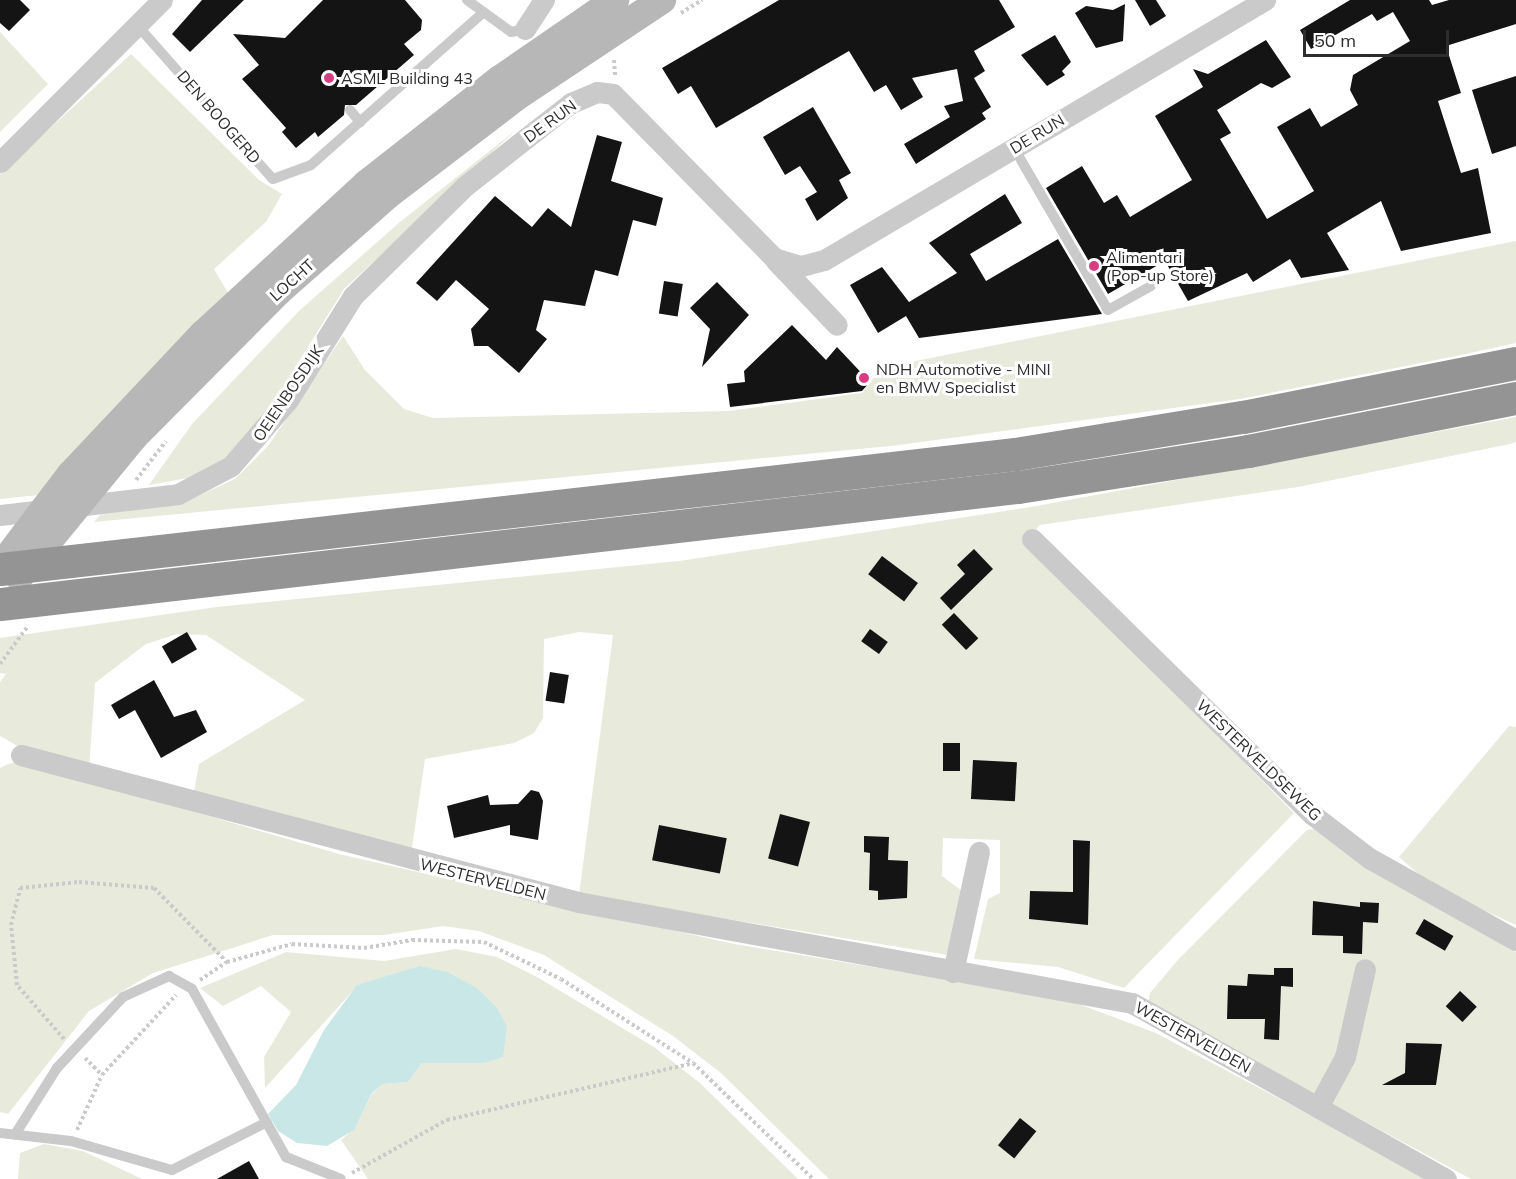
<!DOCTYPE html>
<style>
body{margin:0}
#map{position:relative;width:1516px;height:1179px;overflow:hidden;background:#fff;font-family:Mulish,sans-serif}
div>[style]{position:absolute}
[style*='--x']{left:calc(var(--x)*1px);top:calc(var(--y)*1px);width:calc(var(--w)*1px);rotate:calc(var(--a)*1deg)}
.green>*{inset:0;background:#e8eadc}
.water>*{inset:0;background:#cae7e8}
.building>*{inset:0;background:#141414;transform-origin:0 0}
.path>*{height:4px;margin-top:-2px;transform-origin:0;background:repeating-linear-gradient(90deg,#cacaca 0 3px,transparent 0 6px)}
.service>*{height:10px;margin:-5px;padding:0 5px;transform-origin:5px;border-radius:5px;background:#cacaca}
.minor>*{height:21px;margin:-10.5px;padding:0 10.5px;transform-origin:10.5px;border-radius:10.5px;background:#cacaca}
.secondary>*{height:28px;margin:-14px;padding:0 14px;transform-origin:14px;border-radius:14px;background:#b7b7b7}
.motorway>*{height:33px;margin:-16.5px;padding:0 16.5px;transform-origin:16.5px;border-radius:16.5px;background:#949494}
.dots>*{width:16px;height:16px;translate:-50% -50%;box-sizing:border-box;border:3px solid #fff;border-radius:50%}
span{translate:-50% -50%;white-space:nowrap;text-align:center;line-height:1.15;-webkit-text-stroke:6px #fff;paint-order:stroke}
.poi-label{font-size:16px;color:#2d2d2d}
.left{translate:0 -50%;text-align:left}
.street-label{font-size:16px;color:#2d2d2d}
.scale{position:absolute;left:1303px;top:30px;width:146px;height:27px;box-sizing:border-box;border:3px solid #2d2d2d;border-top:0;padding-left:8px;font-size:18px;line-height:21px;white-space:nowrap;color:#2d2d2d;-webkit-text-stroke:4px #fff;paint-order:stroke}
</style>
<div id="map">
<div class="green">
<i style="clip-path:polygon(0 32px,48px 84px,0 132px)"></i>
<i style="clip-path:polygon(131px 54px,259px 180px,282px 194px,266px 222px,214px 269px,231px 298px,39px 495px,0 499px,0 174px)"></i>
<i style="clip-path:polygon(516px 130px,344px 289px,265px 416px,223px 463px,188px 478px,149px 485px,192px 424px,300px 310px,400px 222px)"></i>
<i style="clip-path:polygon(1516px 241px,1516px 343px,1461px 355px,1240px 399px,891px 446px,94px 522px,100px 515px,189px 500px,235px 479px,268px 446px,343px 336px,365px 370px,404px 409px,433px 418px,729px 411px,862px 393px,881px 368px)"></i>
<i style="clip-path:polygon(1516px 417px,1516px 442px,1510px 444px,1298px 487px,1040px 525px,1026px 541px,1294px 813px,1124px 988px,1058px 967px,974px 959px,988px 899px,1000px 893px,1000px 840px,943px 838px,942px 876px,962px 891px,948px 955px,579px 895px,613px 635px,579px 632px,544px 639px,543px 718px,534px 733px,514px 743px,425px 759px,411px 854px,194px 792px,199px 764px,305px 700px,206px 635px,177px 634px,146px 644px,95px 683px,89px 770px,23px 749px,0 736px,0 682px,6px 674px,0 673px,0 638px,217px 607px,679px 561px,1031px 507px)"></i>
<i style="clip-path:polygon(1509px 726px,1516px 727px,1516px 925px,1433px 887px,1399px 857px)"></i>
<i style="clip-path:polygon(11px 763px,30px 764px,339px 854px,729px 943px,1068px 1000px,1156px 1033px,1430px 1179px,829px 1179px,721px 1073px,673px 1036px,544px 955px,479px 931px,443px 926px,384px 935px,273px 935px,153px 973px,89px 1011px,8px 1114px,0 1112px,0 768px)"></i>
<i style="clip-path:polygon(1322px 828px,1425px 901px,1516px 952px,1516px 1179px,1471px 1179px,1148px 1004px,1150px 993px,1177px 961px,1307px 830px)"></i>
<i style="clip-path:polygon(456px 949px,497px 957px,537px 977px,654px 1047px,700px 1083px,798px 1179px,368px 1179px,341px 1140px,354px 1129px,372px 1094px,383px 1084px,408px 1082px,422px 1063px,435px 1059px,484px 1063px,419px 966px,358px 985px,265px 1088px,264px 1057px,291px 1012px,261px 986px,223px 1006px,200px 988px,286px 952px,384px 961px)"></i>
<i style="clip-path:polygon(44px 1144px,83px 1151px,142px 1179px,18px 1179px,20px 1153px)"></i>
</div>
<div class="water">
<i style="clip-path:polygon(419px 966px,447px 972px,477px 988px,497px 1008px,507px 1026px,503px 1057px,484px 1063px,422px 1063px,408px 1082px,383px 1084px,372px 1093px,354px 1130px,327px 1146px,297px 1143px,278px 1131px,268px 1114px,296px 1085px,324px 1030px,357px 985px)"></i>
</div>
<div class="building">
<i style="clip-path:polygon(0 0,20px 0,30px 10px,9px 31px,0 23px)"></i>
<i style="clip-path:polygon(202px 0,244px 0,190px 52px,172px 34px)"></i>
<i style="clip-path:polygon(323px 0,405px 0,422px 20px,421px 30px,404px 44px,414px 55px,356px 105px,345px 105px,344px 115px,318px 137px,315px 132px,296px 148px,282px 132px,286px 128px,242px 79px,259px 65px,233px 34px,285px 38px)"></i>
<i style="clip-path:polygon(779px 0,999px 0,1015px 27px,974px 51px,985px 71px,974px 78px,991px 107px,982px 113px,986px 119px,916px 164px,904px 144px,950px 117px,944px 106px,963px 101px,957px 69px,912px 78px,923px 97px,901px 110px,886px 85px,874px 92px,849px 51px,716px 128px,691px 86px,678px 94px,662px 68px)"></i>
<i style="clip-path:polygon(1135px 0,1156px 0,1166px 16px,1150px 26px)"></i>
<i style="clip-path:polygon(1350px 0,1429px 0,1432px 5px,1449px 0,1516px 0,1516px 24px,1446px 46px,1461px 93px,1438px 101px,1461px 173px,1478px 168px,1491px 233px,1401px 251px,1381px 201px,1327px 233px,1349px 270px,1301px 278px,1290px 259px,1253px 282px,1247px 273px,1188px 301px,1165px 261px,1108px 294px,1046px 188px,1082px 166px,1104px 203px,1117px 195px,1130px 217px,1192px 180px,1155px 116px,1203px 87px,1193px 69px,1208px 74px,1266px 40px,1291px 77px,1272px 88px,1261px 83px,1217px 110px,1231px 133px,1220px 139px,1267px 219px,1314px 191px,1277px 127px,1310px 108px,1321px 127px,1358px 105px,1350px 90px,1353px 75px,1410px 41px,1393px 12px,1377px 21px,1372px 14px,1311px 49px,1300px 30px)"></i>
<i style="clip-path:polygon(1125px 4px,1123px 41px,1096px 48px,1075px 13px,1086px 6px,1113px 10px)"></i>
<i style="clip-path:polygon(1055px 35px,1071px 62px,1062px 71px,1065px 75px,1047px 86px,1021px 55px)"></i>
<i style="clip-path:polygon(1516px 76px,1516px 146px,1492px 154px,1472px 90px)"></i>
<i style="clip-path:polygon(813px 107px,851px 173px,839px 180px,848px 198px,817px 221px,805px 199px,817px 192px,800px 166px,785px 175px,763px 137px)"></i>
<i style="clip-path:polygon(597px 135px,622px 142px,611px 181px,663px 198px,656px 226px,633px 220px,618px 276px,595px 270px,585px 306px,544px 300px,536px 330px,547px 339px,519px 373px,488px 346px,474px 346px,471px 329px,489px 309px,456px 280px,437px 301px,416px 283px,495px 196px,532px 227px,548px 208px,571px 227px)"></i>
<i style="clip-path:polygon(1005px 194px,1022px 223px,970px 254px,986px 281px,1058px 239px,1102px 314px,919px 338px,906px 316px,878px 333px,850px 285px,882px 267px,909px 302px,957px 273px,929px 243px)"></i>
<i style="left:664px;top:281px;width:19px;height:33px;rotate:9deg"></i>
<i style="clip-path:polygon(717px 282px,749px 315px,702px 367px,710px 329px,690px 308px)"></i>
<i style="clip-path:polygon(792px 325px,826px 360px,837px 347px,870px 382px,862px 391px,730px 407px,727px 384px,745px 382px,744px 371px)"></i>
<i style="clip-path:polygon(974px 549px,993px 569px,951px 610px,940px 598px,965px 574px,957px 565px)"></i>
<i style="left:882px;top:556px;width:45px;height:23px;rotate:37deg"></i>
<i style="left:954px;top:613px;width:35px;height:17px;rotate:46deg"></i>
<i style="left:870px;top:629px;width:22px;height:15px;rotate:36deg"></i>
<i style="left:187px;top:632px;width:20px;height:29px;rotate:60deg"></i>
<i style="left:550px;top:672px;width:19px;height:29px;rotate:9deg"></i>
<i style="clip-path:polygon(154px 680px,174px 717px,196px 710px,207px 732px,161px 758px,135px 710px,119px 719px,111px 705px)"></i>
<i style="left:943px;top:743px;width:17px;height:28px"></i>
<i style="left:973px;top:760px;width:44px;height:39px;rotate:3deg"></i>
<i style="clip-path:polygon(531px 790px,539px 792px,543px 801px,538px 840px,510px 835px,510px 825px,454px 838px,447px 806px,488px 795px,490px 805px,518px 804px)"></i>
<i style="left:780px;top:814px;width:31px;height:46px;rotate:15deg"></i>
<i style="left:659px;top:825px;width:69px;height:36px;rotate:11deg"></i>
<i style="clip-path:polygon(864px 836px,889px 837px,888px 860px,908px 861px,907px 898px,878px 900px,878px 891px,869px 890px,870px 853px,864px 852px)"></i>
<i style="clip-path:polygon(1073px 840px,1090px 841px,1088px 925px,1029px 919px,1030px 891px,1073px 892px)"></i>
<i style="clip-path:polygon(1313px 901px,1360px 907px,1360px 902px,1379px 903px,1378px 923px,1363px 922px,1362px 954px,1343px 953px,1343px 936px,1312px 935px)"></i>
<i style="left:1424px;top:919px;width:34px;height:17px;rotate:30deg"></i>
<i style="clip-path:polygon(1274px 968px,1293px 968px,1293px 987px,1281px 986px,1279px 1040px,1264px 1039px,1265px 1019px,1227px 1019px,1228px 985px,1247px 986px,1248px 974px,1274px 975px)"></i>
<i style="left:1460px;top:991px;width:23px;height:21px;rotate:43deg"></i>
<i style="clip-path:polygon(1406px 1043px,1442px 1044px,1436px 1085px,1382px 1085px,1405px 1073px)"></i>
<i style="left:1020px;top:1118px;width:21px;height:35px;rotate:39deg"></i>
<i style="clip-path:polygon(249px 1161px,259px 1179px,217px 1179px)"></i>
</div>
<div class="path">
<i style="--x:681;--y:13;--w:25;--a:-32"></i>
<i style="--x:614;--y:60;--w:16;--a:86"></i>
<i style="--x:136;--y:480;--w:49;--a:-52.4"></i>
<i style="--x:0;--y:664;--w:47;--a:-53.6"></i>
<i style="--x:200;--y:980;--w:32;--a:-34"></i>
<i style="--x:227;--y:962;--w:67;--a:-15.5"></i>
<i style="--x:292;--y:944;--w:72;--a:3.2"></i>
<i style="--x:364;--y:948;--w:49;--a:-9.5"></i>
<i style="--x:412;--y:940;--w:72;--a:1.6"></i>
<i style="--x:484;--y:942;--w:85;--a:25.7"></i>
<i style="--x:561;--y:979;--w:156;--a:32.5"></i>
<i style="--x:693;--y:1063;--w:167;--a:44"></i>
<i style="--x:64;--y:1039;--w:72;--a:-131"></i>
<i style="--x:17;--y:985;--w:60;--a:-95.7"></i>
<i style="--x:11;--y:925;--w:38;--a:-76"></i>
<i style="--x:20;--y:888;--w:59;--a:-5.8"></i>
<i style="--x:79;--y:882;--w:75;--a:4.6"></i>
<i style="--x:154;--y:888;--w:104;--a:45.4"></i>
<i style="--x:85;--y:1058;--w:24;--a:45"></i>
<i style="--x:77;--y:1130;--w:60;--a:-65.6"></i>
<i style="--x:102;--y:1075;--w:109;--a:-47.2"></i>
<i style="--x:352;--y:1173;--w:109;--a:-29.2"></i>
<i style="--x:447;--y:1120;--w:253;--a:-13"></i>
</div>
<div class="service">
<i style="--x:467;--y:0;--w:54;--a:36"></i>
<i style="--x:511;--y:32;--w:14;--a:-12"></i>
<i style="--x:137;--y:25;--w:205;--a:48.6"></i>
<i style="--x:273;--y:179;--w:40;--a:-20.2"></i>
<i style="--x:311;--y:165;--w:230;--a:-41.5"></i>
<i style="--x:350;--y:110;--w:16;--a:50"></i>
<i style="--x:1014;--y:148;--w:187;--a:59.9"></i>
<i style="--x:1108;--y:310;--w:49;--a:-29.2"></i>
<i style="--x:0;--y:1133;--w:71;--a:6.4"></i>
<i style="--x:71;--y:1141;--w:105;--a:16"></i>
<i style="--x:172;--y:1170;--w:106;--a:-26.8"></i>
<i style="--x:16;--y:1133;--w:77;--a:-57.8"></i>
<i style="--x:57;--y:1068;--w:97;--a:-47.1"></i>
<i style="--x:123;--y:997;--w:51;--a:-24.5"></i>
<i style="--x:169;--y:976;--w:26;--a:29"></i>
<i style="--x:192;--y:989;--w:193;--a:60.8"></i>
<i style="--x:286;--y:1157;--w:59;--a:21.8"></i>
</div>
<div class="minor">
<i style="--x:525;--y:29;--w:35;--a:-57"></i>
<i style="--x:0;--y:162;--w:229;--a:-45"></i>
<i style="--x:776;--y:261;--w:88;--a:46.4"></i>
<i style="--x:0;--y:515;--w:179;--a:-6.7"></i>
<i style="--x:178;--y:494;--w:60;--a:-27.8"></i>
<i style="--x:231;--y:466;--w:87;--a:-49.2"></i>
<i style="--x:288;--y:400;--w:123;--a:-58"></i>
<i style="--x:353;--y:296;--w:157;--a:-44.5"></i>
<i style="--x:465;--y:186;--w:135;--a:-38.1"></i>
<i style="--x:571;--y:103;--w:28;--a:-23"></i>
<i style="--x:597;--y:92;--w:16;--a:7"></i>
<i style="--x:613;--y:94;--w:230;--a:45.5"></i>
<i style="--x:774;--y:258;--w:28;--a:17"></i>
<i style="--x:801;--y:266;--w:24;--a:-15"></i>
<i style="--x:824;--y:260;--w:512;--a:-30.52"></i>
<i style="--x:1032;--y:539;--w:394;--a:44.5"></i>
<i style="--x:1313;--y:815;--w:71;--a:37.5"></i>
<i style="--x:1369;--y:858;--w:168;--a:29.2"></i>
<i style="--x:21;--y:755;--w:576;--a:14.78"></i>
<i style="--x:578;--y:902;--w:563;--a:10.33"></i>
<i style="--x:1132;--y:1003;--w:360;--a:29.3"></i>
<i style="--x:953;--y:972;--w:123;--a:-77.8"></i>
<i style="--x:1318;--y:1107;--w:57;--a:-61.6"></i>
<i style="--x:1345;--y:1057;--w:90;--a:-77.2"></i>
</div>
<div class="secondary">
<i style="--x:0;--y:567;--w:116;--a:-52.7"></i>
<i style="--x:70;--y:475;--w:194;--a:-46.7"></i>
<i style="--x:203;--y:334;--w:222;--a:-42.6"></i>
<i style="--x:366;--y:184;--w:170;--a:-38.1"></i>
<i style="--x:500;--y:79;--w:140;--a:-34.5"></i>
<i style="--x:19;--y:577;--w:181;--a:-50.6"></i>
<i style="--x:134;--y:437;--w:206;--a:-45.2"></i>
<i style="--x:279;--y:291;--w:147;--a:-41.4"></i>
<i style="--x:389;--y:194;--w:163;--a:-37.3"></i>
<i style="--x:519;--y:95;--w:172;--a:-33.6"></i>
</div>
<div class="motorway">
<i style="--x:0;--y:569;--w:1022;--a:-6.46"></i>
<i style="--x:1016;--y:454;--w:230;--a:-9.3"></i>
<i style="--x:1243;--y:417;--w:278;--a:-11.2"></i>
<i style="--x:0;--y:604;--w:1025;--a:-6.56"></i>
<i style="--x:1018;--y:487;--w:233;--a:-8.9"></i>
<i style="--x:1248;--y:451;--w:273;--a:-11.2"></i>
</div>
<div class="dots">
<i style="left:329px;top:78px;background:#d73d80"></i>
<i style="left:1094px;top:266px;background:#d73d80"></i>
<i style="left:864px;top:378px;background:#d73d80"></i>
</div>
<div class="poi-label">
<span class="left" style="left:341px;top:78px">ASML Building 43</span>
<span class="left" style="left:1106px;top:266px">Alimentari<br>(Pop-up Store)</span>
<span class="left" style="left:876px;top:378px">NDH Automotive - MINI<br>en BMW Specialist</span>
</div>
<div class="street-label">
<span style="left:219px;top:117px;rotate:49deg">DEN BOOGERD</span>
<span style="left:550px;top:121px;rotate:-36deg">DE RUN</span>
<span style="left:1037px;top:134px;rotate:-31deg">DE RUN</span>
<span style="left:292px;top:280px;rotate:-42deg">LOCHT</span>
<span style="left:288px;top:393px;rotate:-56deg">OEIENBOSDIJK</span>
<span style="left:1259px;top:760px;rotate:44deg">WESTERVELDSEWEG</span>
<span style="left:483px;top:879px;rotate:14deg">WESTERVELDEN</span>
<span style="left:1193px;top:1037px;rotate:29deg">WESTERVELDEN</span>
</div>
<div class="scale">50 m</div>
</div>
